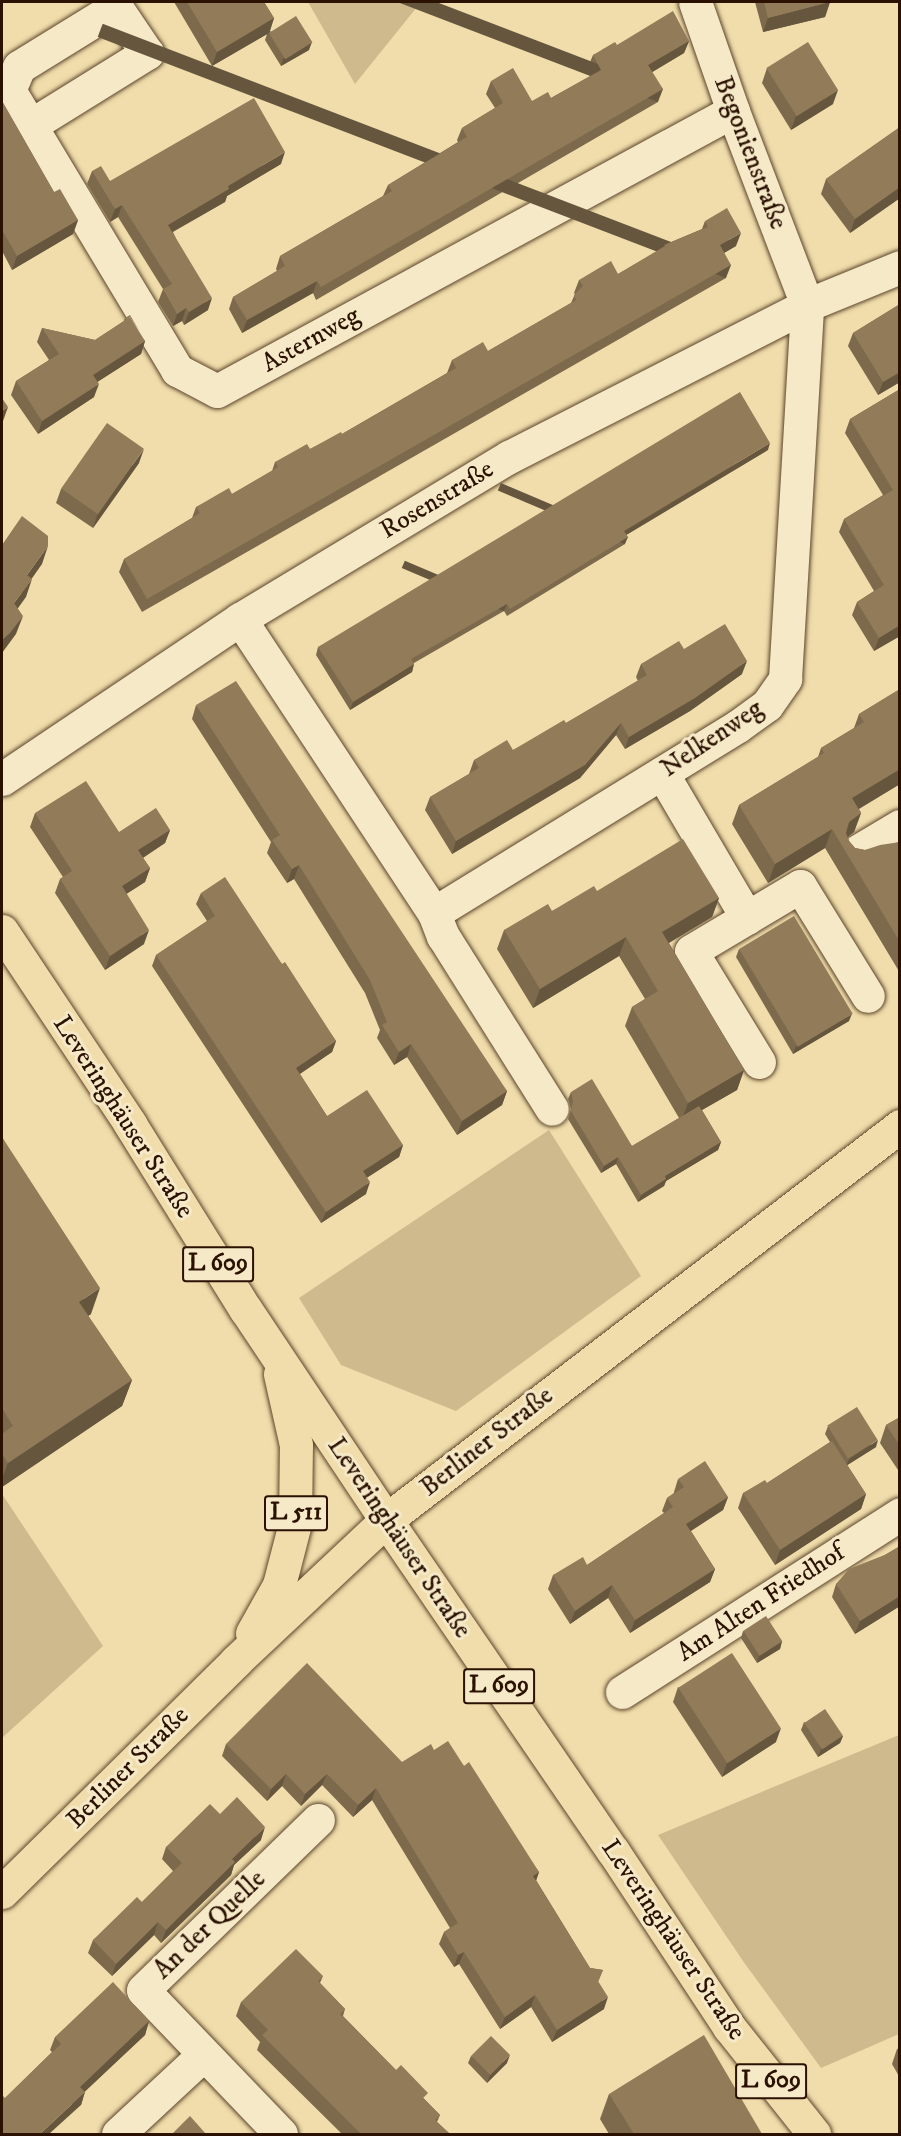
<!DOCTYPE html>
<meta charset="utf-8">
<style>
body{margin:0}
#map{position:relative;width:901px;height:2136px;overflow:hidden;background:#f0ddab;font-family:"IM FELL DW Pica",serif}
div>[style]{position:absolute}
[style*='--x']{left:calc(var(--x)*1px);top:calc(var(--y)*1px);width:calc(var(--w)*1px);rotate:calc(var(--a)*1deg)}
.green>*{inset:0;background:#cfba8e}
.roads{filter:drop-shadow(0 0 2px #5c442b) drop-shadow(0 0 2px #5c442b)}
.minor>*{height:33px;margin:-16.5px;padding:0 16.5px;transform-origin:16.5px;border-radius:16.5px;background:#f5e9c8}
.major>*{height:33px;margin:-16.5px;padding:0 16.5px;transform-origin:16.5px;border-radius:16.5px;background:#f0ddab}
.wall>*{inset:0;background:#7d6a4d}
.shaded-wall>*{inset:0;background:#66563e;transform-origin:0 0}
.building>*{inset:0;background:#917b59;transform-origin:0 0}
span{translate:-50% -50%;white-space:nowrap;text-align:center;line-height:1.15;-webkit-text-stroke:6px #f5e9c8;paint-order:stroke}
.shield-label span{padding:2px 4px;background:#f5e9c8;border:2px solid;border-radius:4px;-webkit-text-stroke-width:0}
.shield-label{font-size:24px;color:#2b1100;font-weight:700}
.street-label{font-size:26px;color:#2b1100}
.frame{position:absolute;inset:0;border:3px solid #2b1100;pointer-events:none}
</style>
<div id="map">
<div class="green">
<i style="clip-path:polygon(308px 2px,421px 2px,355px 84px)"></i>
<i style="clip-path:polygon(549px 1130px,641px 1276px,456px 1411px,341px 1365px,299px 1298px)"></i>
<i style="clip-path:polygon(2px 1494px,103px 1646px,2px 1738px)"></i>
<i style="clip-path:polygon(899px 1735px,899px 2034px,821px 2068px,743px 1961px,658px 1835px)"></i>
</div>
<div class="roads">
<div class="minor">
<i style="--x:31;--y:125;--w:137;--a:-31.8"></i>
<i style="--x:147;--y:53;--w:55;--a:-124"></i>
<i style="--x:116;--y:7;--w:114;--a:148.3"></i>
<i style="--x:19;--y:67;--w:25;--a:113"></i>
<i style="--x:9;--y:90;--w:327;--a:59"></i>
<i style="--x:177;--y:370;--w:45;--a:27.7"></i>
<i style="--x:217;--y:391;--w:587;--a:-28.49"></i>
<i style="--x:240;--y:619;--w:352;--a:56.6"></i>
<i style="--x:434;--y:913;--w:357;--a:-31.6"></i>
<i style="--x:738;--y:726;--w:36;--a:-36"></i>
<i style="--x:767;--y:705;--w:32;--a:-55"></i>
<i style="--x:785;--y:679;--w:375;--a:-86.6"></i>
<i style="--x:807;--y:305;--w:208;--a:-110.9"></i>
<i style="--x:733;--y:111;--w:115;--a:-109.2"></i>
<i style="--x:662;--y:773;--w:168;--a:59.6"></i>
<i style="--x:2;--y:779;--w:287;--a:-33.9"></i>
<i style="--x:240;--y:619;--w:314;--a:-31.1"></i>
<i style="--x:509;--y:457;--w:335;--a:-27"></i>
<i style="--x:807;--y:305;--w:100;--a:-22.2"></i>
<i style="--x:858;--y:851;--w:49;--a:-30.8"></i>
<i style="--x:434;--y:913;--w:25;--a:69"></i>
<i style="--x:443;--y:936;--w:204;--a:57.8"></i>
<i style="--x:759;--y:1062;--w:130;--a:-121.5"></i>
<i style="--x:691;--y:951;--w:127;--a:-30.8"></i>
<i style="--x:800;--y:886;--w:129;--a:58.3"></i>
<i style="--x:622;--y:1692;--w:330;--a:-32.6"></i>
<i style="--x:118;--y:2134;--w:116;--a:-42.9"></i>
<i style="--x:281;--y:2134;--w:199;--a:-133.8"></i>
<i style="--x:143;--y:1990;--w:244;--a:-44.2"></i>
</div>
<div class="major">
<i style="--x:2;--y:931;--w:232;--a:56.4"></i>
<i style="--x:130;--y:1124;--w:219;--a:58.1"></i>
<i style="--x:246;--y:1310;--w:252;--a:56.3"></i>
<i style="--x:386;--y:1520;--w:401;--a:55.6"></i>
<i style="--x:613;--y:1851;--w:211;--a:56.6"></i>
<i style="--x:729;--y:2027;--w:137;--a:51.5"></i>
<i style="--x:252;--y:1633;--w:55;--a:-60.6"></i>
<i style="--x:279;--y:1585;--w:64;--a:-75.5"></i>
<i style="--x:295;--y:1523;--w:78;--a:-89.3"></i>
<i style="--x:296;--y:1445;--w:73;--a:-102.7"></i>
<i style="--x:2;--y:1892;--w:329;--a:-44.6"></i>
<i style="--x:236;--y:1661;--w:206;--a:-43.2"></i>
<i style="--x:386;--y:1520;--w:648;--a:-37.47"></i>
</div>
</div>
<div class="wall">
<i style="clip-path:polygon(174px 2px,264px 2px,274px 18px,270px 31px,309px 50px,281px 66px,265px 40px,267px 34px,212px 66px)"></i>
<i style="clip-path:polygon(755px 2px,830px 2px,825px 17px,763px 32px)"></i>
<i style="clip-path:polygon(689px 41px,684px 53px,652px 72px,658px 102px,316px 300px,313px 293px,242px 333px,229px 309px,233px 297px,277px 271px,276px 269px,280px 256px,383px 196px,388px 185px,458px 142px,457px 140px,462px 128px,495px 108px,486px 94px,491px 81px,532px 101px,551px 98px,592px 75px,588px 67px,593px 55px,617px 45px)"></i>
<i style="clip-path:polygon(767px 68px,833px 104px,791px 130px,762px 83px)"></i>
<i style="clip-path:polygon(2px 101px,54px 192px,78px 220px,73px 234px,12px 270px,2px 251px)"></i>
<i style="clip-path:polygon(900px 127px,900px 198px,850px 233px,821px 194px,826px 179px)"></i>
<i style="clip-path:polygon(281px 164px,227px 196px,225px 202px,173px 232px,208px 310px,184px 325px,182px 321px,173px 326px,158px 302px,163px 289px,118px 217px,110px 222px,87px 184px,92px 171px,110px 181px)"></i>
<i style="clip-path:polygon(705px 221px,736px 246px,724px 253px,726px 278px,142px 612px,119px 572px,124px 559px,192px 518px,196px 507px,232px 494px,272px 471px,275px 462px,310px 449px,342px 434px,447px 373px,452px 360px,488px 351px,571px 303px,575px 294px,574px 293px,579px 280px,618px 274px,663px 248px,664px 245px,702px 229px)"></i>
<i style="clip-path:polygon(900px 304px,900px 382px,878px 395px,848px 346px,853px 333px)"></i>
<i style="clip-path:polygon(125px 318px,145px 341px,141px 354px,97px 382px,94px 397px,38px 434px,11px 395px,16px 381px,49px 360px,37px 342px,42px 328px,95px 340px,124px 321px)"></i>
<i style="clip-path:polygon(900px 389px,900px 636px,874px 651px,852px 615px,857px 602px,874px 591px,839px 532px,844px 519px,883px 495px,845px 433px,850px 419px)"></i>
<i style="clip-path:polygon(768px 450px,626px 535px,625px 544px,507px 616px,504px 611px,414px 663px,412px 672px,350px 710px,316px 655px,318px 647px)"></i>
<i style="clip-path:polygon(139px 463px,93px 528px,56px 503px,61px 489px)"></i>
<i style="clip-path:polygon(684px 649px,742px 674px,690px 711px,625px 749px,616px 735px,580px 778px,452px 854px,425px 810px,430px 797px,469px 774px,474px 760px,513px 750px,566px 723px,638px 681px,636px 677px,641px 664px)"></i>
<i style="clip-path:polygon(900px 689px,900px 784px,859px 809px,861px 813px,854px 832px,848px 837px,849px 841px,855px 848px,865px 850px,900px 842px,900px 973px,825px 848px,768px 883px,732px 824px,739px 805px,818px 757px,821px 748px,854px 728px,859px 714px)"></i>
<i style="clip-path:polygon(196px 705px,507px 1091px,502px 1105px,457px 1135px,407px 1057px,394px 1065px,377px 1038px,380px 1030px,365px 993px,294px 879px,287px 883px,267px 853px,271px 842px,192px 719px)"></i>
<i style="clip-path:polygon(35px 813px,119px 832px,170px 830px,165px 843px,143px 858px,150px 868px,145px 882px,126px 894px,144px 944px,105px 970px,55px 893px,60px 879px,63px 877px,30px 827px)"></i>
<i style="clip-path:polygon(597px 891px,719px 898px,712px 917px,669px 943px,744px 1070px,737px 1090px,702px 1110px,721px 1142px,718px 1150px,666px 1181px,664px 1186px,638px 1202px,616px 1164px,601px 1173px,568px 1119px,571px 1109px,568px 1099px,571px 1092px,632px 1146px,679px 1118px,625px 1026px,632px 1007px,645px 999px,619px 956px,533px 1008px,497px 949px,504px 930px,552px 911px)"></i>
<i style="clip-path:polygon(201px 893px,282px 964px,336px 1041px,332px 1052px,300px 1074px,327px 1116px,403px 1145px,399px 1157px,367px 1177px,366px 1194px,321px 1223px,152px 966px,156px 955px,207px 921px,196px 904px)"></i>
<i style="clip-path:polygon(739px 949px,849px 1021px,793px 1054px,736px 957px)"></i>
<i style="clip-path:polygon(2px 1137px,91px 1314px,88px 1316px,132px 1380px,122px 1406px,2px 1487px)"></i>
<i style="clip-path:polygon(900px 1417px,900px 1473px,880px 1443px,886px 1425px)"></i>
<i style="clip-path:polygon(828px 1426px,876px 1447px,847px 1465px,866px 1494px,861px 1509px,775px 1565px,738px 1508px,743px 1493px,767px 1483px,830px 1442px,825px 1434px)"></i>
<i style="clip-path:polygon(678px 1479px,728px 1497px,723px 1510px,691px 1531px,715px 1569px,710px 1582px,630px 1633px,608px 1598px,570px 1624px,548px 1589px,553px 1575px,587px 1565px,664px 1513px,662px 1511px,667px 1498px,674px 1493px,674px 1492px)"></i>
<i style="clip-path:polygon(900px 1546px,900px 1606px,855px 1634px,832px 1597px,836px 1584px)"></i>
<i style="clip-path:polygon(743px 1631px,782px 1641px,780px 1649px,757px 1663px,741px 1638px)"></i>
<i style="clip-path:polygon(678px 1687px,776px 1742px,722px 1777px,673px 1702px)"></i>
<i style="clip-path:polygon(804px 1722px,843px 1736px,840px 1743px,818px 1757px,801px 1730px)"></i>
<i style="clip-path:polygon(226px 1744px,402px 1762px,434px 1750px,464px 1766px,539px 1872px,536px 1880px,590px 1968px,603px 1970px,598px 1982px,604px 2009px,552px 2042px,531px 2007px,500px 2029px,459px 1964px,454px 1967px,439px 1944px,444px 1932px,450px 1928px,372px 1800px,353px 1817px,322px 1785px,301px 1806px,282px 1786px,267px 1801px,222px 1756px)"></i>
<i style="clip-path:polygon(220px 1814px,261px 1840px,234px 1865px,231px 1875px,161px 1943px,154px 1935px,112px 1976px,88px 1953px,93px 1940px,142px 1902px,173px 1871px,162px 1859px,166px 1847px)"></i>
<i style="clip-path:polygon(323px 1976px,320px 1983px,345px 2009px,343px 2016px,440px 2115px,437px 2122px,450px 2134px,342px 2134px,257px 2050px,260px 2042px,236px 2016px,241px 2002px)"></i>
<i style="clip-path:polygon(149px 2021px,145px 2035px,85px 2091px,81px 2105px,5px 2098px,52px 2052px,50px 2050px,55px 2037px)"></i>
<i style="clip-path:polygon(900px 2048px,900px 2078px,892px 2064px,897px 2049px)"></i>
<i style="clip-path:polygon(471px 2056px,507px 2063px,487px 2083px,468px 2063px)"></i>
<i style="clip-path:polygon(609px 2094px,762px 2134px,609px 2134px,600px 2119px)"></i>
</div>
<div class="shaded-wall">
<i style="clip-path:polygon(830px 2px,825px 17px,763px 32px,768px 18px)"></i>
<i style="clip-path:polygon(274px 18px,269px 33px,212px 66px,217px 52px)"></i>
<i style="clip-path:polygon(689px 41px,684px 53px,644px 77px,648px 65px)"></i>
<i style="clip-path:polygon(312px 42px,309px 50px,281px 66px,283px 59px)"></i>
<i style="left:663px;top:89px;width:14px;height:395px;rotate:111deg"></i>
<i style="clip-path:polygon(838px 90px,833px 104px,791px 130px,796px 116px)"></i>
<i style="clip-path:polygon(285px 152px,281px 164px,227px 196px,225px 202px,163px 237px,168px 225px,228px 186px)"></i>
<i style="clip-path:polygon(900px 187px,900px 198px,850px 233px,855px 219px)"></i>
<i style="clip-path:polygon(122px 205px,118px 217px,110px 222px,115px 209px)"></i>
<i style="clip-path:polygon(78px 220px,73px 234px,12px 270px,17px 256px)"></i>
<i style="clip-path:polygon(741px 233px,736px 246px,715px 258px,720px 245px)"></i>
<i style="left:731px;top:265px;width:14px;height:673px;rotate:111deg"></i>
<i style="clip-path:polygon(317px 281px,313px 293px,242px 333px,247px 320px)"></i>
<i style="clip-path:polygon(212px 298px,208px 310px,184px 325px,189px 312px)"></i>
<i style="clip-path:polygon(186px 308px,182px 321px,173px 326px,177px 314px)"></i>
<i style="clip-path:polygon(145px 341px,141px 354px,88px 388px,93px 375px)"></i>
<i style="clip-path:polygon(900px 372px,900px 382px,878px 395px,883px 382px)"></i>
<i style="clip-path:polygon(99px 384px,94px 397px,38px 434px,42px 421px)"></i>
<i style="clip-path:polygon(8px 407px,3px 421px,2px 421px,2px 411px)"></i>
<i style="clip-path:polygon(770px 443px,768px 450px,621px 538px,624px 531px)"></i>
<i style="clip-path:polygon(144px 449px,139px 463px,93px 528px,98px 513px)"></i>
<i style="left:628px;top:537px;width:8px;height:138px;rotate:113deg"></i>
<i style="clip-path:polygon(48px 546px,42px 564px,21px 594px,27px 575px)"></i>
<i style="clip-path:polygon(32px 579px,26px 597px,8px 622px,14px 603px)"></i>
<i style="left:507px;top:604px;width:8px;height:111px;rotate:113deg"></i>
<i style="clip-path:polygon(23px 616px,16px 634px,2px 653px,2px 640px)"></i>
<i style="clip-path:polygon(900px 625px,900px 636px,874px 651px,879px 638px)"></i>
<i style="clip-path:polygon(747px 661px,742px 674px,690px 711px,625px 749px,629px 737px)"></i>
<i style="clip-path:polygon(414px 664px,412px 672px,350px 710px,353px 702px)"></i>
<i style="clip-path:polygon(621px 723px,616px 735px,580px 778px,452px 854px,456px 841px)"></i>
<i style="clip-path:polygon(900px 769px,900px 784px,845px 817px,852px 798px)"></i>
<i style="clip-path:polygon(861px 813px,854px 832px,842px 841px,849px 822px)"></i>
<i style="clip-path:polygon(832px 829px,825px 848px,768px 883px,775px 864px)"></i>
<i style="clip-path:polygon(170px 830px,165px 843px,133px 864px,138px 850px)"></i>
<i style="clip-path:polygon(299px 865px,294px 879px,287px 883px,292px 869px)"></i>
<i style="clip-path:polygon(150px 868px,145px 882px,117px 900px,122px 886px)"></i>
<i style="clip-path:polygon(719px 898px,712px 917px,655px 951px,662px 932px)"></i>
<i style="clip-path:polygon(149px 930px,144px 944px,105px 970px,110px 956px)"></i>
<i style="clip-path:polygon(626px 937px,619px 956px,533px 1008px,540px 989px)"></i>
<i style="clip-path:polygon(852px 1014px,849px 1021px,793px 1054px,796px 1046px)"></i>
<i style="clip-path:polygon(336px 1041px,332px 1052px,292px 1079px,296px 1068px)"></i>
<i style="clip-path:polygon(411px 1044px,407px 1057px,394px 1065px,399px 1052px)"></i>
<i style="clip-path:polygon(744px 1070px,737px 1090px,681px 1122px,688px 1103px)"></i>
<i style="clip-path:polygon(507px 1091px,502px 1105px,457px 1135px,462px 1121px)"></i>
<i style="clip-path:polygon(721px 1142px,718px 1150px,666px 1181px,664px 1186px,638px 1202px,641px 1195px,665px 1176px)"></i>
<i style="clip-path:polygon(403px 1145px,399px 1157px,359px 1183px,363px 1171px)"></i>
<i style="clip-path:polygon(618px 1157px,616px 1164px,601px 1173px,604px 1166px)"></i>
<i style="clip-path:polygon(370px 1182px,366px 1194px,321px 1223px,326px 1212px)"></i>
<i style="clip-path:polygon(100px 1288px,91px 1314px,70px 1328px,79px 1302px)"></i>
<i style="clip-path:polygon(132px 1380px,122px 1406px,2px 1487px,2px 1479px,8px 1463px)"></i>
<i style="clip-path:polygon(878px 1440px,876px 1447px,846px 1466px,849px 1459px)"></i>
<i style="clip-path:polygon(866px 1494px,861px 1509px,775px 1565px,780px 1550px)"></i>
<i style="clip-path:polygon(728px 1497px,723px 1510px,681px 1537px,686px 1524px)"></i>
<i style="clip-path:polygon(715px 1569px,710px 1582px,630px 1633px,635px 1620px)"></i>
<i style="clip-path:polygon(612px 1585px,608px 1598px,570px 1624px,575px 1611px)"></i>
<i style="clip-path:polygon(900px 1596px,900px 1606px,855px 1634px,860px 1621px)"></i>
<i style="clip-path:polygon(782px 1641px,780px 1649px,757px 1663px,759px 1656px)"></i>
<i style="clip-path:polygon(781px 1728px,776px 1742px,722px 1777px,727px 1763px)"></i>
<i style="clip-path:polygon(843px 1736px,840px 1743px,818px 1757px,821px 1749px)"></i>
<i style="clip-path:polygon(286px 1774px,282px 1786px,267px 1801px,271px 1789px)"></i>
<i style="clip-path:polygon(327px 1774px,322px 1785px,301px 1806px,305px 1794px)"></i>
<i style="clip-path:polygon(376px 1788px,372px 1800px,353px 1817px,358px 1805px)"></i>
<i style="clip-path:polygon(265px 1827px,261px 1840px,234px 1865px,231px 1875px,161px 1943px,166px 1930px,232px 1859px)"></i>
<i style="clip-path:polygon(539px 1872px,535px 1884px,533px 1876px)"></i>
<i style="clip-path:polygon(158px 1922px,154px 1935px,112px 1976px,116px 1964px)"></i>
<i style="clip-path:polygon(464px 1952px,459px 1964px,454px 1967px,458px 1955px)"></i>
<i style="clip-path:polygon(535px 1995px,531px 2007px,500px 2029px,505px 2017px)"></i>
<i style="clip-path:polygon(608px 1997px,604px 2009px,552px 2042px,557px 2030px)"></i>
<i style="clip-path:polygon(149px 2021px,145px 2035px,76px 2100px,80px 2087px)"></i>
<i style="clip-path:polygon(510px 2055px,507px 2063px,487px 2083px,490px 2075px)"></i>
<i style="clip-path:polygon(85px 2092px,81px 2105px,49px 2134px,40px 2134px)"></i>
</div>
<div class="building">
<i style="clip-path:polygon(187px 2px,264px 2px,274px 18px,217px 52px)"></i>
<i style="clip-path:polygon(764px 2px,830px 2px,768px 18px)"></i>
<i style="clip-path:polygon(673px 11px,689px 41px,648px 65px,663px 89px,321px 287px,317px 281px,247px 320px,233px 297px,285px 266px,280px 256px,392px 191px,388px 185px,467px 137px,462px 128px,503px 103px,491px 81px,513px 68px,532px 101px,548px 92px,551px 98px,601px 70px,593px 55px,615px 42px,617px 45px)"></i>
<i style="left:296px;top:16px;width:31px;height:32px;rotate:58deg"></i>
<i style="left:808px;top:42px;width:57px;height:49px;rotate:58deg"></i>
<i style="clip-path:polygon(254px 98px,285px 152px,228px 186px,229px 189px,168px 225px,212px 298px,189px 312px,186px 308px,177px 314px,163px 289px,172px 284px,122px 205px,115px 209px,92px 171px,101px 166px,110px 181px)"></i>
<i style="clip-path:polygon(2px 101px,54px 192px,60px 189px,78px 220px,17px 256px,2px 230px,2px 222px,3px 222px,2px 220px)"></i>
<i style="clip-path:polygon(900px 127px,900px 187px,855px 219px,826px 179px)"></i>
<i style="clip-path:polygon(727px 208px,741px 233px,720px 245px,731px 265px,147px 599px,124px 559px,200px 513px,196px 507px,229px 488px,232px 494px,278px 467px,275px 462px,307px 444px,310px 449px,341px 432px,342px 434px,456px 368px,452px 360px,483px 342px,488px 351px,576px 300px,574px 295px,583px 286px,579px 280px,611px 261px,618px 274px,665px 246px,664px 245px,708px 227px,705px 221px)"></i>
<i style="clip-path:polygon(900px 304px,900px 372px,883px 382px,853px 333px)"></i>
<i style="clip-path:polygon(130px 315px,140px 332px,130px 317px,126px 320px,125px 318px)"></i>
<i style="clip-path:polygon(130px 317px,145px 341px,93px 375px,99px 384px,42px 421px,16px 381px,59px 354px,42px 328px,95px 340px)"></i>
<i style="clip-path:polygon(900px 389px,900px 487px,899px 488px,900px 489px,900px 625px,879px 638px,857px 602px,884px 585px,844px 519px,893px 490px,850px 419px)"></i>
<i style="clip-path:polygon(740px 392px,770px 443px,624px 531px,628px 537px,510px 609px,507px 604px,411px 659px,414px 664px,353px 702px,318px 647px)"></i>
<i style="clip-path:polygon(2px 398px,8px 407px,2px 411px)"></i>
<i style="left:107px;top:423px;width:45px;height:80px;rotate:35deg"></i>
<i style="clip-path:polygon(22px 516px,48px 536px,48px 546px,27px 575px,32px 579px,14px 603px,23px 616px,10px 633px,2px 640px,2px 545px)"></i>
<i style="clip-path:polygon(725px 624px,747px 661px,695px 698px,629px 737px,621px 723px,585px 765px,456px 841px,430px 797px,479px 768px,474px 760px,507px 740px,513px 750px,564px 720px,566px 723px,647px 675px,641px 664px,679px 641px,684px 649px)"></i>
<i style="clip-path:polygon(236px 681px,507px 1091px,462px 1121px,411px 1044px,399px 1052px,382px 1025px,387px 1022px,370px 980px,299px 865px,292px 869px,272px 840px,280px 835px,196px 705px)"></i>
<i style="clip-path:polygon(900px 689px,900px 769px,852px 798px,861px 813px,849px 822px,846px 833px,849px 841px,855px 848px,865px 850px,880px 845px,900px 842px,900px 942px,832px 829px,775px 864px,739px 805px,824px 753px,821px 748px,864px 722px,859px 714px)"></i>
<i style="clip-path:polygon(86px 781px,119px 832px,156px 808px,170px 830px,138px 850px,150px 868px,122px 886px,149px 930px,110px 956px,60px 879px,72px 871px,35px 813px)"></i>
<i style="clip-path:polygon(683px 839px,719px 898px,662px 932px,744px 1070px,688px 1103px,632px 1007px,658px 991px,626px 937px,540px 989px,504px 930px,548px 904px,552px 911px,594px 886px,597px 891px)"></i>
<i style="clip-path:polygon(225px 877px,282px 964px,285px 962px,336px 1041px,296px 1068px,327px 1116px,367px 1090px,403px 1145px,363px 1171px,370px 1182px,326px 1212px,156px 955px,215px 916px,201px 893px)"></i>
<i style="left:794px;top:916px;width:114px;height:64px;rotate:59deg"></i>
<i style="clip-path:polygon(592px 1079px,632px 1146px,699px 1106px,721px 1142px,665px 1176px,666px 1179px,641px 1195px,618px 1157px,604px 1166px,571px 1111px,573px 1101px,571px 1092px)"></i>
<i style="clip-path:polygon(2px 1137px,100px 1288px,79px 1302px,132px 1380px,8px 1463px,2px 1454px,2px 1434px,13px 1426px,2px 1408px)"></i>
<i style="left:857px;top:1407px;width:39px;height:35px;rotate:58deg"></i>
<i style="clip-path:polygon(900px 1417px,900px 1446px,886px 1425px)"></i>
<i style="clip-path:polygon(832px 1441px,866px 1494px,780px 1550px,743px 1493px,765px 1480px,767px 1483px)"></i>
<i style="clip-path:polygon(705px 1461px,728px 1497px,686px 1524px,715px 1569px,635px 1620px,612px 1585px,575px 1611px,553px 1575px,583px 1557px,587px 1565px,673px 1507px,667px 1498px,684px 1487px,678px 1479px)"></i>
<i style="clip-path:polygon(900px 1546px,900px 1596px,860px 1621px,836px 1584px,849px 1569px,887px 1554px)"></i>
<i style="left:766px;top:1616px;width:30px;height:27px;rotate:57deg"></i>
<i style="left:732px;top:1653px;width:90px;height:64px;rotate:57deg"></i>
<i style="clip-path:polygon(307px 1663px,402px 1762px,431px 1744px,434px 1750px,448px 1741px,464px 1766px,469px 1762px,539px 1872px,533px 1876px,590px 1968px,603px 1970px,598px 1981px,608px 1997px,557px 2030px,535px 1995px,505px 2017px,464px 1952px,458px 1955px,444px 1932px,458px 1923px,376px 1788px,358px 1805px,327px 1774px,305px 1794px,286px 1774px,271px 1789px,226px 1744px)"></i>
<i style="left:825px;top:1709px;width:32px;height:25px;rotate:56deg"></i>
<i style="clip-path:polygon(237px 1797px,265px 1827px,232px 1859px,235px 1862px,166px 1930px,158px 1922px,116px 1964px,93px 1940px,137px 1897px,142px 1902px,182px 1863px,166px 1847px,210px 1804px,220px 1814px)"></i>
<i style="clip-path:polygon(296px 1949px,323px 1976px,318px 1981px,345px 2009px,340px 2014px,396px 2070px,401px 2065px,428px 2093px,423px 2098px,440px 2115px,435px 2120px,450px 2134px,361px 2134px,262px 2035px,268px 2030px,241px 2002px)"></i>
<i style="clip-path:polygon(113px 1982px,149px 2021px,80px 2087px,85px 2092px,40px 2134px,2px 2134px,2px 2095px,5px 2098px,61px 2044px,55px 2037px)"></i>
<i style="clip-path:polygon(704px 2035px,762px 2134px,634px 2134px,609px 2094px)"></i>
<i style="left:491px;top:2036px;width:27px;height:28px;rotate:45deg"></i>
<i style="clip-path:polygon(190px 2116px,206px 2134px,172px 2134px)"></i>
</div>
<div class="shield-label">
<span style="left:218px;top:1264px">L 609</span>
<span style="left:296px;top:1513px">L 511</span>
<span style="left:499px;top:1686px">L 609</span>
<span style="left:771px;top:2081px">L 609</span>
</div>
<div class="street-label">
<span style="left:750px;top:153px;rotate:69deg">Begonienstraße</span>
<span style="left:311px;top:340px;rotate:-29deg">Asternweg</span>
<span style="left:437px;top:500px;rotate:-31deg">Rosenstraße</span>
<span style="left:712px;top:739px;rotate:-34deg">Nelkenweg</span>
<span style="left:123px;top:1117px;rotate:57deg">Leveringhäuser Straße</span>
<span style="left:487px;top:1442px;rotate:-38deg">Berliner Straße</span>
<span style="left:399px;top:1538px;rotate:56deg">Leveringhäuser Straße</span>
<span style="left:761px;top:1603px;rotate:-33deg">Am Alten Friedhof</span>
<span style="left:128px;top:1768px;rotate:-45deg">Berliner Straße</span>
<span style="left:210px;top:1925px;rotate:-44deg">An der Quelle</span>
<span style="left:673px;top:1940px;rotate:56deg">Leveringhäuser Straße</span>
</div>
<div class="frame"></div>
</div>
